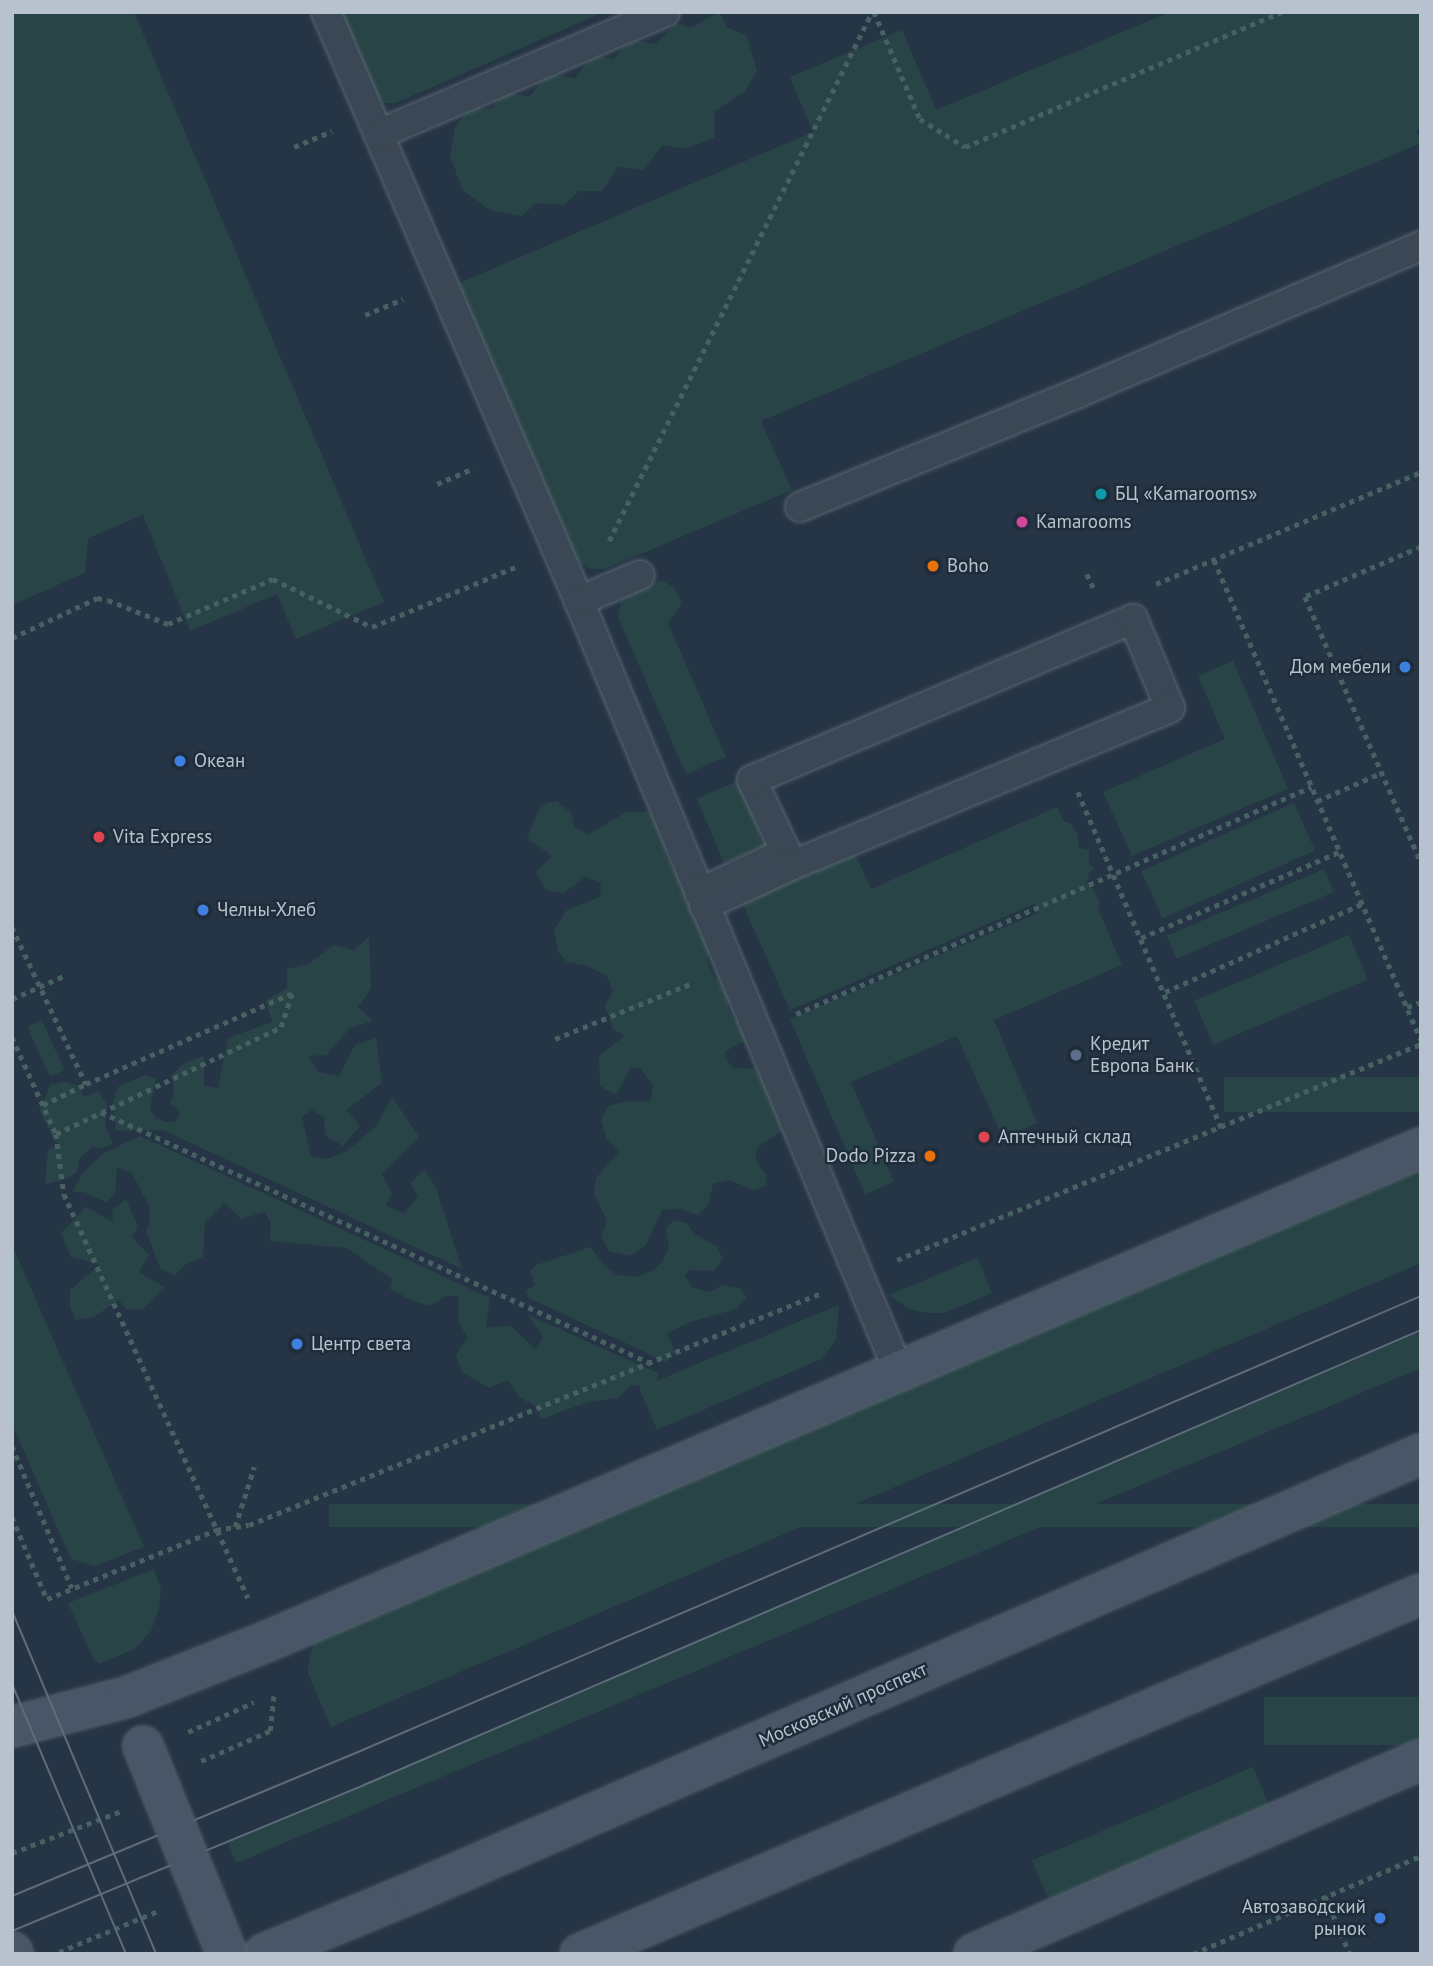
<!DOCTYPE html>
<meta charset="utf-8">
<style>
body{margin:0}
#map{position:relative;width:1433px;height:1966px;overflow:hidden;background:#263545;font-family:"PT Sans",sans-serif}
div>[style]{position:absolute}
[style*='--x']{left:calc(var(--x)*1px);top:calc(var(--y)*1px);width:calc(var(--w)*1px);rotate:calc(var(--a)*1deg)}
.green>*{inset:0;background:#284446;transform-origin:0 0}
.path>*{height:4.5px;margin-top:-2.25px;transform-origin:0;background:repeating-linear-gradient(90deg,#476162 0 5px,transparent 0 10px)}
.roads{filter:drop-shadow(0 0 2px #596572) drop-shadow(0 0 2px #596572)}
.service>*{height:28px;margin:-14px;padding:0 14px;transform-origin:14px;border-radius:14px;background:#3b4754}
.secondary>*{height:38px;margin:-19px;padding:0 19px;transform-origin:19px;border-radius:19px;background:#495668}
.tram>*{height:2px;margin:-1px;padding:0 1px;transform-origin:1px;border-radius:1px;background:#5d6b7b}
.bridges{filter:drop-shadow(0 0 2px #596572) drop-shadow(0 0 2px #596572)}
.secondary-bridge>*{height:38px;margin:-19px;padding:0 19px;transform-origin:19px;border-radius:19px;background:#495668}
.dots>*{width:19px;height:19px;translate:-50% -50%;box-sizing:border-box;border:4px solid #1f2c3a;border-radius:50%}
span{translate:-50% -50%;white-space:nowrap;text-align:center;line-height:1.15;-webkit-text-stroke:5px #1f2c3a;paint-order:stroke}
.poi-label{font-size:19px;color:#b8c2ce}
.left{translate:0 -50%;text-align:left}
.right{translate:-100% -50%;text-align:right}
.street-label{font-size:19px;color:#b8c2ce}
.frame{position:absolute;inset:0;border:14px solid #b8c2ce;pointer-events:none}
</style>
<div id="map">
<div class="green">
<i style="clip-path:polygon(12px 12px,134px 12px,384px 602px,296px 639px,277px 594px,190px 631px,143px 515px,88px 538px,85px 573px,12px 605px)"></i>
<i style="clip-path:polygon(335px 12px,604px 12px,396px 103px,382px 103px,369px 94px)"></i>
<i style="clip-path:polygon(719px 12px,727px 27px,747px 36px,757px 71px,745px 91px,714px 112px,715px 138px,685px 149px,663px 145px,643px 170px,618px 167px,602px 191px,579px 191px,564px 205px,536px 203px,522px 216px,492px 211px,463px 191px,450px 156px,455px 127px,471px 107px,492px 109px,504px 93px,530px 96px,548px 74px,575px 78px,593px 54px,613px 59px,632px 40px,656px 44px,676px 23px,691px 28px)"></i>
<i style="clip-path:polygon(1170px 12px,1421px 12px,1421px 128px,1416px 130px,1421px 143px,761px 421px,792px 490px,605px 569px,590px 569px,572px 557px,457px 284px,813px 132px,790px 77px,902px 30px,936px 110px)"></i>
<i style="clip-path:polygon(661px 580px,674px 587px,682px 603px,668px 623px,726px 757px,686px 774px,618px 617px,621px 602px,632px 589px)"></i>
<i style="clip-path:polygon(1233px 661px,1288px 789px,1132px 856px,1103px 792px,1225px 739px,1198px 676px)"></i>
<i style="left:738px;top:781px;width:70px;height:45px;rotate:67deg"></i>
<i style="clip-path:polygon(557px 801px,571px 813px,574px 826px,587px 835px,627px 812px,653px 812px,666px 832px,665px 854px,674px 871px,685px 880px,712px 947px,707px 960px,714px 978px,726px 983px,730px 994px,728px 1009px,734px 1020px,744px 1023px,757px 1046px,742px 1042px,726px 1051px,727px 1060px,733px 1068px,760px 1069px,784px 1112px,782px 1131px,759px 1146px,755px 1154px,759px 1166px,767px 1175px,765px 1186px,754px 1190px,729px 1180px,713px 1184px,708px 1205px,698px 1215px,680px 1209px,662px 1210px,646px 1245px,630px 1256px,609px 1251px,601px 1237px,607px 1221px,594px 1194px,596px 1178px,619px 1152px,606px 1138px,601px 1120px,608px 1106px,630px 1101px,650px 1102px,653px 1086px,641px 1069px,631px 1067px,616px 1095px,600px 1086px,599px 1056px,625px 1036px,613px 1029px,605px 1005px,613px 992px,607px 976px,587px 966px,567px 962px,558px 952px,554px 929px,567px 910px,600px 897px,601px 883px,585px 877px,564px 893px,546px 890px,536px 872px,552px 856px,527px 838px,541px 805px)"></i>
<i style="left:1294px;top:803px;width:52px;height:167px;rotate:66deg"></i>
<i style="clip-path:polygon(1057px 807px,1064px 822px,1069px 822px,1077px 833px,1079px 848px,1089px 850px,1089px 865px,1094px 868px,1087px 875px,1089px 880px,1086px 881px,1096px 893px,1100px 904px,1098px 909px,1122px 965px,994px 1020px,1037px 1123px,1003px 1138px,957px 1036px,851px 1082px,894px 1182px,865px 1194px,790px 1019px,1038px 913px,1036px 903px,790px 1010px,741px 900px,854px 851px,871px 889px)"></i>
<i style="left:1324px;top:869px;width:25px;height:171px;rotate:67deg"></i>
<i style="left:1349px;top:935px;width:48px;height:168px;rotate:67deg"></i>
<i style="clip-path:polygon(369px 937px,371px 988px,358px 1007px,373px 1021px,350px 1028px,326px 1055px,308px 1056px,319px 1072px,339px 1076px,355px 1045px,376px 1038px,382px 1083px,346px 1110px,360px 1126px,343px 1146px,325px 1135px,324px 1117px,312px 1110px,302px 1116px,311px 1156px,327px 1159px,346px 1152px,376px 1126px,392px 1097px,419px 1137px,382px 1174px,392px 1193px,386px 1206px,404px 1213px,418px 1196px,410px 1183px,425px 1170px,436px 1188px,462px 1269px,163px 1130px,116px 1131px,113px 1100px,118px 1087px,145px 1075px,156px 1078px,150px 1109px,155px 1117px,165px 1122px,176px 1122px,180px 1111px,170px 1103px,174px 1093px,172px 1075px,185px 1063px,204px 1056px,204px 1085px,218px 1088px,228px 1038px,272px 1022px,266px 1001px,287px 988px,287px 969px,310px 963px,334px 945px,353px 950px)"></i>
<i style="left:42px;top:1020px;width:55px;height:16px;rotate:66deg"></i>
<i style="left:1421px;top:1077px;width:35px;height:197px;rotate:90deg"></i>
<i style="clip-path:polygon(64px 1082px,78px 1086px,84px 1096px,99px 1092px,107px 1105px,105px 1124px,113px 1144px,99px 1149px,93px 1146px,79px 1159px,77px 1172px,64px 1180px,45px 1184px,48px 1150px,59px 1144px,53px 1138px,40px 1111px,50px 1085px)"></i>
<i style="clip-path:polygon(140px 1136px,490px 1298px,486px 1327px,511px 1326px,535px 1349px,543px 1337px,528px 1315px,658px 1373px,656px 1381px,839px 1305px,836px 1340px,821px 1359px,657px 1430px,639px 1388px,642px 1386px,631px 1385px,618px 1398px,588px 1402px,541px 1419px,537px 1407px,519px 1397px,508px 1380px,489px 1388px,462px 1372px,456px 1355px,468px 1337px,459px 1324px,458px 1296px,446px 1296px,430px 1306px,415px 1302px,390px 1289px,393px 1280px,347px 1248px,270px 1241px,271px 1222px,264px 1212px,241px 1219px,224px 1203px,205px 1222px,203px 1257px,185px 1265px,174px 1276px,160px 1268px,146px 1231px,150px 1222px,149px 1206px,132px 1173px,117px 1167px,115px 1194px,106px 1202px,84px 1192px,72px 1192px,83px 1173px,104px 1153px)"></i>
<i style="clip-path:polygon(1421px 1166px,1421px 1263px,331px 1727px,307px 1671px,314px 1640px)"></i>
<i style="clip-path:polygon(126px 1199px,138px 1227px,132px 1237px,149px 1255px,139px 1272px,165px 1288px,142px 1309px,127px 1310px,119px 1300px,94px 1317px,75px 1320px,70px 1306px,70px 1290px,100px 1265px,71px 1257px,61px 1233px,86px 1207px,113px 1222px,112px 1210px)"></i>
<i style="clip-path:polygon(674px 1220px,687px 1223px,695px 1234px,716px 1246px,723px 1258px,714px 1271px,688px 1270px,685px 1276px,693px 1288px,710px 1292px,723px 1285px,739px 1288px,747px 1297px,736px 1309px,690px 1322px,667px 1333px,675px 1352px,666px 1362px,529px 1298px,526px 1291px,535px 1285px,530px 1271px,536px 1265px,591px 1247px,605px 1266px,617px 1275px,636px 1277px,652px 1271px,663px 1261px,669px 1247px,666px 1228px)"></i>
<i style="clip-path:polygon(12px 1245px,144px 1547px,95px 1566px,71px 1559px,12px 1424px)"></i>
<i style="clip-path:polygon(978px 1258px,992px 1293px,945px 1313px,927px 1313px,910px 1309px,888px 1295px)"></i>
<i style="clip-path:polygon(1421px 1331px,1421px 1368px,236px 1863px,228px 1842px)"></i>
<i style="left:1421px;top:1504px;width:23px;height:1092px;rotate:90deg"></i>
<i style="clip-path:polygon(154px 1569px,161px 1589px,159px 1609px,151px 1631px,136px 1648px,99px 1664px,93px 1658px,68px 1603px)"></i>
<i style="left:1421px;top:1697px;width:48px;height:157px;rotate:90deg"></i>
<i style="left:1253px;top:1767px;width:46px;height:240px;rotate:67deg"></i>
</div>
<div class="path">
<i style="--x:874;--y:12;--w:116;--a:66.7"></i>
<i style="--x:920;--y:119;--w:53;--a:31.9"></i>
<i style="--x:965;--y:147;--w:345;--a:-23.1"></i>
<i style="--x:294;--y:147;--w:41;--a:-22.8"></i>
<i style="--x:365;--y:315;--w:41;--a:-22.8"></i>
<i style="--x:437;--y:484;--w:40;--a:-23.4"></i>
<i style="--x:609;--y:541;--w:591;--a:-63.57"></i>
<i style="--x:1421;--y:547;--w:126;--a:156.7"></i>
<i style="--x:1305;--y:597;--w:290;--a:66.4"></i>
<i style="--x:1214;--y:560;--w:523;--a:66.67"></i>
<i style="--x:1087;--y:574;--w:17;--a:65"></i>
<i style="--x:1156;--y:584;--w:288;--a:-22.9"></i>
<i style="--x:12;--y:638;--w:94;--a:-25.2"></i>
<i style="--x:97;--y:598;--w:11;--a:10"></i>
<i style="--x:108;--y:600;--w:65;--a:21.8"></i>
<i style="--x:168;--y:624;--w:114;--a:-23.2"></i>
<i style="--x:273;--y:579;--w:110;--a:25.9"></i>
<i style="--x:372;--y:627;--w:158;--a:-22.7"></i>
<i style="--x:1078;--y:792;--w:366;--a:66.9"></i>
<i style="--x:1317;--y:801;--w:70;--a:-23.6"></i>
<i style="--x:12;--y:927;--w:174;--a:64.8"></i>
<i style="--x:86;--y:1084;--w:225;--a:-23.8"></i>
<i style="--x:1141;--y:938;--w:216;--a:-23.5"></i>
<i style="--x:1165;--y:992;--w:216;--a:-24.1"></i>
<i style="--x:12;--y:999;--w:59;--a:-24"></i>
<i style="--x:1407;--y:1007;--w:15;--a:-20"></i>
<i style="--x:796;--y:1014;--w:563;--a:-23.79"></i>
<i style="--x:12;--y:1037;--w:107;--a:65.6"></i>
<i style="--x:56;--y:1134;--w:61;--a:82.4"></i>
<i style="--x:64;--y:1194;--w:444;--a:65.5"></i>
<i style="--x:555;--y:1039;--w:146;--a:-22.2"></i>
<i style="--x:43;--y:1105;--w:48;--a:-26"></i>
<i style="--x:101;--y:1112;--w:604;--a:24.57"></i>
<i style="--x:56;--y:1134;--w:249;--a:-25.4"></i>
<i style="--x:281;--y:1027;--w:36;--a:-72"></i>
<i style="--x:897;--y:1260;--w:567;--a:-22.4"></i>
<i style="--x:12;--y:1446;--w:154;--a:67.1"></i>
<i style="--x:12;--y:1517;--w:89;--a:66.9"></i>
<i style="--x:47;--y:1599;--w:183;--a:-22.2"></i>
<i style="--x:216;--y:1530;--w:33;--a:-9"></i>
<i style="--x:249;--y:1525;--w:615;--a:-22.06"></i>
<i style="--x:235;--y:1527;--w:63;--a:-72.4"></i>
<i style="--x:188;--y:1732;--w:72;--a:-24.4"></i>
<i style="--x:201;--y:1761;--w:75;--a:-23.5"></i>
<i style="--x:270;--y:1731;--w:39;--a:-84"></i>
<i style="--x:12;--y:1853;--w:115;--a:-21"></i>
<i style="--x:1325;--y:1896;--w:63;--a:66.7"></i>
<i style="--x:59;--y:1952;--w:107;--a:-22.5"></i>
<i style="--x:1193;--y:1954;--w:248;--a:-23.3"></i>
</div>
<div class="roads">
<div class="service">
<i style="--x:326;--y:12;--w:641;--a:66.75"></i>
<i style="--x:579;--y:601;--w:833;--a:67.47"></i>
<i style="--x:379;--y:134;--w:311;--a:-23.1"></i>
<i style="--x:800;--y:507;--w:303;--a:-22.3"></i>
<i style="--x:1080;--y:392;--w:371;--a:-23.2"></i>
<i style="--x:579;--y:601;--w:66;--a:-23.1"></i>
<i style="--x:699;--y:893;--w:96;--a:-25.2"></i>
<i style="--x:786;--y:852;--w:80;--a:-115.3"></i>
<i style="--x:752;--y:780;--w:414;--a:-22.9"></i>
<i style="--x:1133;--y:619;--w:96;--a:67.4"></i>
<i style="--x:1170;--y:708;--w:418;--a:157.4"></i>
<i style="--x:784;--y:869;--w:88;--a:155.2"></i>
</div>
<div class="secondary">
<i style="--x:12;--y:1727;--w:119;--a:-14.6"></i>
<i style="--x:127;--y:1697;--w:152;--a:-21.7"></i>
<i style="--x:268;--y:1641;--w:1254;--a:-23.15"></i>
<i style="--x:12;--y:1952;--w:2;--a:63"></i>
<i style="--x:264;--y:1954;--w:165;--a:-22.5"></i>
<i style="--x:416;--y:1891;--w:1096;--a:-23.5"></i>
<i style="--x:580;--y:1954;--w:915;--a:-23.17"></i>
<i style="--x:974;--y:1954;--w:487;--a:-23.5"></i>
</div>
</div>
<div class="tram">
<i style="--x:12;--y:1611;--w:372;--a:67.2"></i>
<i style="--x:12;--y:1684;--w:293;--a:67.1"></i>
<i style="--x:12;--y:1896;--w:367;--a:-22.6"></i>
<i style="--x:351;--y:1755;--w:1164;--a:-23.22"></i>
<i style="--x:12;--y:1931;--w:381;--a:-22.5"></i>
<i style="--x:364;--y:1785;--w:1151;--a:-23.29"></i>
</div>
<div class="bridges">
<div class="secondary-bridge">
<i style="--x:143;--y:1746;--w:224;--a:68"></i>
</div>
</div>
<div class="dots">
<i style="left:1101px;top:494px;background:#0f9aa8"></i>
<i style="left:1022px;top:522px;background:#d1479c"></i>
<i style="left:933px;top:566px;background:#e8710a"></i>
<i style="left:1405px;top:667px;background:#3f7fe0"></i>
<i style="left:180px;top:761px;background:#3f7fe0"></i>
<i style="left:99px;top:837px;background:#e0444e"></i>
<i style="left:203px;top:910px;background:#3f7fe0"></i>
<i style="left:1076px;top:1055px;background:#5c6f8a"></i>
<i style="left:984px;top:1137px;background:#e0444e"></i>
<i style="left:930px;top:1156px;background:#e8710a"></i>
<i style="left:297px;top:1344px;background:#3f7fe0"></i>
<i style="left:1380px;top:1918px;background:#3f7fe0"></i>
</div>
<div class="poi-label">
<span class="left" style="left:1115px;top:494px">БЦ «Kamarooms»</span>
<span class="left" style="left:1036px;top:522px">Kamarooms</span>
<span class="left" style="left:947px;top:566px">Boho</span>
<span class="right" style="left:1391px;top:667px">Дом мебели</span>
<span class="left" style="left:194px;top:761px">Океан</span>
<span class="left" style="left:113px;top:837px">Vita Express</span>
<span class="left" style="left:217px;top:910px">Челны-Хлеб</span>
<span class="left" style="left:1090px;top:1055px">Кредит<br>Европа Банк</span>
<span class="left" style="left:998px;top:1137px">Аптечный склад</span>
<span class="right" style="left:916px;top:1156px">Dodo Pizza</span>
<span class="left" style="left:311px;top:1344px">Центр света</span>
<span class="right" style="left:1366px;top:1918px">Автозаводский<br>рынок</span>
</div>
<div class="street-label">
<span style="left:843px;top:1705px;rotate:-24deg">Московский проспект</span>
</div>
<div class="frame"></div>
</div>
